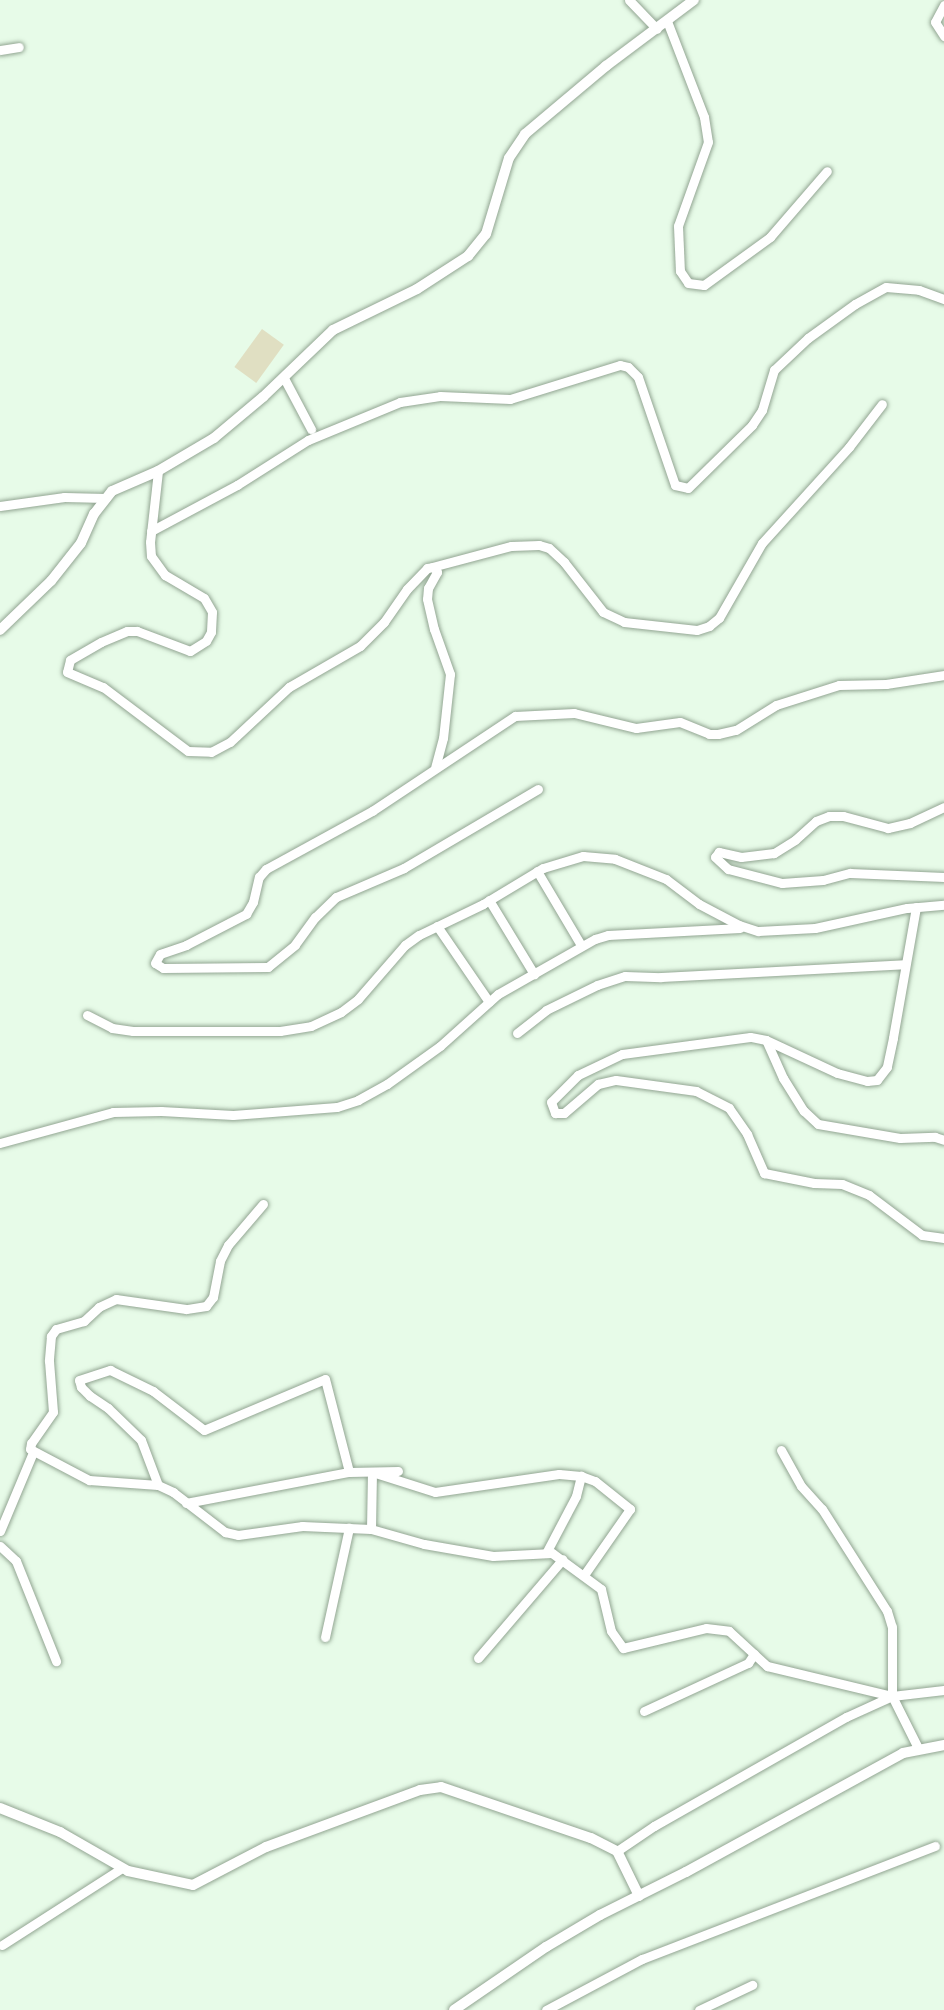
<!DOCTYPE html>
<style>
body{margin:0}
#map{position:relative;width:944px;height:2010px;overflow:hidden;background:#e7fbe8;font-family:Mulish,sans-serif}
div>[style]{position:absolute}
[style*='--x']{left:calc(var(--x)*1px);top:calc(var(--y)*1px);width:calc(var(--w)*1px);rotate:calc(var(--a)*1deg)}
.green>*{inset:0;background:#e0dfc2;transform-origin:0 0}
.roads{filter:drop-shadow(0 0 2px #92a592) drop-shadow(0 0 2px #92a592)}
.minor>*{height:9px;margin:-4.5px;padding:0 4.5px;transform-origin:4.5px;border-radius:4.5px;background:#fff}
.tertiary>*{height:10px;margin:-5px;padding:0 5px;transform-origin:5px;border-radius:5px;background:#fff}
span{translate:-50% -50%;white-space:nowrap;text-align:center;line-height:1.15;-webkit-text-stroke:5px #fff;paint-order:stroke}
</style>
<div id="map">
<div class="green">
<i style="left:262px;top:329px;width:27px;height:47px;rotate:36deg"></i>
</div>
<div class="roads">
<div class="minor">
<i style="--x:629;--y:0;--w:40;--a:46"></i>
<i style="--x:944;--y:5;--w:19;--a:118"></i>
<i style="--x:935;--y:22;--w:17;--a:57"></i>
<i style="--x:667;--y:21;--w:103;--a:68.9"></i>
<i style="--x:704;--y:117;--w:25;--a:81"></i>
<i style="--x:708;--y:142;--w:89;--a:109.7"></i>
<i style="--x:678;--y:226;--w:45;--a:87.5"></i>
<i style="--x:680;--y:271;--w:14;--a:56"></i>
<i style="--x:688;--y:283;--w:16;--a:7"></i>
<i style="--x:704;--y:285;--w:82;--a:-36"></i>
<i style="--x:770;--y:237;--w:87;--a:-49.2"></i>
<i style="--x:0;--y:50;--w:19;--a:-9"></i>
<i style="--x:284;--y:378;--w:58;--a:62.1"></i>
<i style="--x:158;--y:471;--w:71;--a:96.4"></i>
<i style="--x:150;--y:542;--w:14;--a:86"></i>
<i style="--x:151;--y:556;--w:24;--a:54"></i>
<i style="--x:165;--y:575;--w:45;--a:30.5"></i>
<i style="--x:204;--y:598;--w:16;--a:60"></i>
<i style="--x:212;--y:612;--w:20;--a:93"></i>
<i style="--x:211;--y:632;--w:10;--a:119"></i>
<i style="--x:206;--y:641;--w:19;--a:148"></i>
<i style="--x:190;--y:651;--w:57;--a:-159.3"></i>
<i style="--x:137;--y:631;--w:10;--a:180"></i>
<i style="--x:127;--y:631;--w:28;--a:157"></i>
<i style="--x:101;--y:642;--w:36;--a:150"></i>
<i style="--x:70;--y:660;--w:12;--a:104"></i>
<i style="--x:67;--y:672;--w:39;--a:23"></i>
<i style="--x:103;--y:687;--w:106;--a:37"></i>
<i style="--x:188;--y:751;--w:23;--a:2"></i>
<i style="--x:211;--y:752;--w:21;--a:-28"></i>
<i style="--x:230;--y:742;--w:81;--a:-43"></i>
<i style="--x:289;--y:687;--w:82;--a:-30"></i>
<i style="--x:360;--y:646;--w:34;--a:-45"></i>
<i style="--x:384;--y:622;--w:40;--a:-55.1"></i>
<i style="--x:407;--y:589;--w:29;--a:-46"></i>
<i style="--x:427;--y:568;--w:7;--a:-8"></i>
<i style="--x:434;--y:567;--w:6;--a:59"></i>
<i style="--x:437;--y:572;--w:18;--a:119"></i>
<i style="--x:428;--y:588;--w:11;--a:95"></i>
<i style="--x:427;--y:599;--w:31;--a:77"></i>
<i style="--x:434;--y:629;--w:48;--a:70.4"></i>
<i style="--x:450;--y:674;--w:64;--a:96.2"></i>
<i style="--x:443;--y:738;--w:30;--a:105"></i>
<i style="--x:0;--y:506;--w:65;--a:-8"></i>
<i style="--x:64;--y:497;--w:42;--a:1.4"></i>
<i style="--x:151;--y:531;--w:98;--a:-28.1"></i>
<i style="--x:237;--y:485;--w:84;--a:-32.4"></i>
<i style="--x:308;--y:440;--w:100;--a:-22.4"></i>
<i style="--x:400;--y:402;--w:40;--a:-8.5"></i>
<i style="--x:440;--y:396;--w:70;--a:2.5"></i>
<i style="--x:510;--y:399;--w:115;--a:-17.2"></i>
<i style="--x:620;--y:365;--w:8;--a:14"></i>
<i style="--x:628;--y:367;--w:14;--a:45"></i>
<i style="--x:638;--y:377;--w:114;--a:71.1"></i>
<i style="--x:675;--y:485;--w:13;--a:13"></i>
<i style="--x:688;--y:488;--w:90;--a:-44.5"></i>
<i style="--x:752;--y:425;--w:18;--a:-56"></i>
<i style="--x:762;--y:410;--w:42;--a:-73.3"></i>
<i style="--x:774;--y:370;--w:47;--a:-43.3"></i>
<i style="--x:808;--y:338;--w:58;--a:-35.9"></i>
<i style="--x:855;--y:304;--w:35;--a:-29"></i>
<i style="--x:886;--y:287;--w:33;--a:5"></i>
<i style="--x:919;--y:290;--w:27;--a:20"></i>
<i style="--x:432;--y:567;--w:82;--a:-14.9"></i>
<i style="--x:511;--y:546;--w:28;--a:-2"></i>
<i style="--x:539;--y:545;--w:10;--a:17"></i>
<i style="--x:549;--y:548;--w:21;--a:43"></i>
<i style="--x:564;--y:562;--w:63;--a:52"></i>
<i style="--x:603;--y:612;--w:23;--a:25"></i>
<i style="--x:624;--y:622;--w:73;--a:6.3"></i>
<i style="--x:697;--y:630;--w:13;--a:-18"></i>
<i style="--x:709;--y:626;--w:13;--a:-39"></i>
<i style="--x:719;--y:618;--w:86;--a:-60.2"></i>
<i style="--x:762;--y:543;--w:130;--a:-47.8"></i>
<i style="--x:849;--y:447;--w:54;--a:-52.5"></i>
<i style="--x:538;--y:789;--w:156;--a:149.5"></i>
<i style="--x:404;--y:868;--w:74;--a:156.9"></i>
<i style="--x:336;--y:897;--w:29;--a:136"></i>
<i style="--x:315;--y:917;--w:34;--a:126"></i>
<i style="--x:295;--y:945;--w:35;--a:141"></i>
<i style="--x:268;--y:967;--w:105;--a:179.5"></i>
<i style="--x:163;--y:968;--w:9;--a:-148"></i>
<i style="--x:155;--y:963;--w:10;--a:-61"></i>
<i style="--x:160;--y:954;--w:28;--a:-19"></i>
<i style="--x:186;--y:945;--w:68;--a:-27.3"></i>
<i style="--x:246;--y:914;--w:14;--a:-60"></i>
<i style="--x:253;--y:902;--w:26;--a:-77"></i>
<i style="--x:259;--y:877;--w:11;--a:-49"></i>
<i style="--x:266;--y:869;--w:121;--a:-28.7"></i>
<i style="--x:372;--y:811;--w:172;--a:-33.6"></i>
<i style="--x:515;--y:716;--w:59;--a:-2.9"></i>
<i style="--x:574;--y:713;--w:64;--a:13.6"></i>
<i style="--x:636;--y:728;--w:44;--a:-7.8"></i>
<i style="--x:680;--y:722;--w:31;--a:22"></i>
<i style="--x:709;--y:734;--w:9;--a:0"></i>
<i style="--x:718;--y:734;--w:18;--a:-13"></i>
<i style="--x:736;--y:730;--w:47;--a:-32"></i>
<i style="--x:776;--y:705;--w:66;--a:-17.6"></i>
<i style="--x:839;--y:685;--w:47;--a:-1.2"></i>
<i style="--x:886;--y:684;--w:59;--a:-8.8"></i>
<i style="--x:944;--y:807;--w:38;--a:155"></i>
<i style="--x:910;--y:823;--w:23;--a:167"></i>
<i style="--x:888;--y:828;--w:47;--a:-165.1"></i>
<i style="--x:843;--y:816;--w:14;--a:180"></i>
<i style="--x:829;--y:816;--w:14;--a:159"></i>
<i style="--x:816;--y:821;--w:28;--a:138"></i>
<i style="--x:795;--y:840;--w:25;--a:148"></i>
<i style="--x:774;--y:853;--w:33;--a:173"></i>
<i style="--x:741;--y:857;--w:23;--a:-167"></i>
<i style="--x:719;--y:852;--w:6;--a:129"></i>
<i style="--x:715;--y:857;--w:18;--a:43"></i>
<i style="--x:728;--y:869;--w:56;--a:14.5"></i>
<i style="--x:782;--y:883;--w:41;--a:-4.2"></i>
<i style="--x:823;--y:880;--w:28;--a:-15"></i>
<i style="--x:850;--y:873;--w:94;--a:2.4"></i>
<i style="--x:537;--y:871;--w:86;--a:59.3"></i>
<i style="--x:489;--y:900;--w:87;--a:58.7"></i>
<i style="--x:916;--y:907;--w:133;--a:100"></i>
<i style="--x:893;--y:1038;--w:30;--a:102"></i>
<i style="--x:887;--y:1067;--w:16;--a:128"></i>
<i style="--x:877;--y:1080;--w:10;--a:174"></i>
<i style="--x:867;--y:1081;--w:31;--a:-165"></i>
<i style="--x:837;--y:1073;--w:78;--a:-155.1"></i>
<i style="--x:766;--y:1040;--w:16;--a:-169"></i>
<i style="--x:750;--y:1037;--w:129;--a:172.4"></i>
<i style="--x:622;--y:1054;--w:49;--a:154.5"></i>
<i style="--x:578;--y:1075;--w:38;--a:135"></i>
<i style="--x:551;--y:1102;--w:12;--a:70"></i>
<i style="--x:555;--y:1113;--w:9;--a:0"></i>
<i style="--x:564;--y:1113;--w:45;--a:-40.5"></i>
<i style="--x:598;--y:1084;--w:18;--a:-13"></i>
<i style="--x:616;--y:1080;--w:81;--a:7.8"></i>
<i style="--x:696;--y:1091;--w:37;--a:27"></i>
<i style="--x:729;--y:1108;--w:32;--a:55"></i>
<i style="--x:747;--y:1134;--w:43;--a:66.4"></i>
<i style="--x:764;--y:1173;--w:51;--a:11.3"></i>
<i style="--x:814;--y:1183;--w:28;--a:2"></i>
<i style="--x:842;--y:1184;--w:29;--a:22"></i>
<i style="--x:869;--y:1195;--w:66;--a:37"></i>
<i style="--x:922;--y:1235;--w:22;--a:8"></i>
<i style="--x:437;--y:926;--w:92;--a:55.6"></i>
<i style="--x:87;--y:1015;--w:28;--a:27"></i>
<i style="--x:112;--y:1028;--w:21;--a:8"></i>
<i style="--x:133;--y:1031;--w:147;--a:0"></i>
<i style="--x:280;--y:1031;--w:31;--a:-9"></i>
<i style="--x:311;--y:1026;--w:33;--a:-25"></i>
<i style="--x:341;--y:1012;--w:21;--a:-37"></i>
<i style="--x:358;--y:999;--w:72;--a:-49"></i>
<i style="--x:405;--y:945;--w:17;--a:-36"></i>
<i style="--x:419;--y:935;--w:71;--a:-25.8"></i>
<i style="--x:483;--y:904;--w:70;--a:-31"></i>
<i style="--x:543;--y:868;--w:42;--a:-16.7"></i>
<i style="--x:583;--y:856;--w:32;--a:5"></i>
<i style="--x:615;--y:859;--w:55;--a:21.4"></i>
<i style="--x:666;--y:879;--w:41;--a:37.1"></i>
<i style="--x:699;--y:904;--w:45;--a:27.7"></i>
<i style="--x:739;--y:925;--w:20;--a:18"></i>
<i style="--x:758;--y:931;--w:57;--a:-3"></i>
<i style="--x:815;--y:928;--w:94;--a:-12.3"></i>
<i style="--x:907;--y:908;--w:37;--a:-5"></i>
<i style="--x:517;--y:1033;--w:37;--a:-38"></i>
<i style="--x:546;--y:1010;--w:57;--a:-26.1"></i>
<i style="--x:597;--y:985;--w:29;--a:-18"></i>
<i style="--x:625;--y:976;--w:36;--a:2"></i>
<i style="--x:661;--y:977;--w:244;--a:-3"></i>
<i style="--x:766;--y:1040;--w:42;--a:65.9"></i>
<i style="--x:783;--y:1078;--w:39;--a:58"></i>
<i style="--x:804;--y:1111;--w:19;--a:43"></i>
<i style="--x:818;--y:1124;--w:83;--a:9.7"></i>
<i style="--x:900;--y:1138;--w:35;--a:-2"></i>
<i style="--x:935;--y:1137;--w:9;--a:18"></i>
<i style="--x:0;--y:1143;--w:117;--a:-15.3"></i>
<i style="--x:113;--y:1112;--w:48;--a:-1.2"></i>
<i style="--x:161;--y:1111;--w:72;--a:3.2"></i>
<i style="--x:233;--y:1115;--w:104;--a:-4.4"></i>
<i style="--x:337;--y:1107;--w:22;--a:-18"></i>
<i style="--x:358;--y:1100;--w:33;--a:-29"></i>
<i style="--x:387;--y:1084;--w:65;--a:-35.6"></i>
<i style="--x:440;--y:1046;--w:78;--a:-41.9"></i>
<i style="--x:498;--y:994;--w:112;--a:-29.6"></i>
<i style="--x:595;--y:939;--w:14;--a:-17"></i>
<i style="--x:608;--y:935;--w:132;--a:-3"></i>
<i style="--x:263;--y:1204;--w:54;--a:130.5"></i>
<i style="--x:228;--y:1245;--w:18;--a:117"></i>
<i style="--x:220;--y:1261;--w:37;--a:101"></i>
<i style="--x:213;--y:1297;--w:11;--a:128"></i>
<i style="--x:206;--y:1306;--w:20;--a:171"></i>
<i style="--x:186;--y:1309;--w:71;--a:-171.9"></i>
<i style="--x:116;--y:1299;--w:19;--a:155"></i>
<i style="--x:99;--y:1307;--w:21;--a:137"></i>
<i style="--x:84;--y:1321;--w:29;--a:164"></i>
<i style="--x:56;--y:1329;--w:9;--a:126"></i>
<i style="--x:51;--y:1336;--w:25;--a:95"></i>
<i style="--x:49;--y:1361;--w:51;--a:85.5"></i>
<i style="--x:53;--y:1412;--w:38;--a:125"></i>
<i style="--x:31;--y:1443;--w:6;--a:99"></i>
<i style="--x:30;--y:1449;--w:67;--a:27.7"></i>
<i style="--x:89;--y:1480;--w:69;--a:4.1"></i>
<i style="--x:158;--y:1485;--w:17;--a:25"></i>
<i style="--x:173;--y:1492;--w:66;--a:37.6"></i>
<i style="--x:225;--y:1532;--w:13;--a:13"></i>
<i style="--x:238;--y:1535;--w:65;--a:-8"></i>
<i style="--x:302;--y:1526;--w:69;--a:2.5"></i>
<i style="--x:371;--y:1529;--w:55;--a:15.8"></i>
<i style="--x:424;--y:1544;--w:70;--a:9.9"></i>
<i style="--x:493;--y:1556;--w:59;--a:-2.9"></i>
<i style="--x:552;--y:1553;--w:61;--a:36.3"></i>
<i style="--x:601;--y:1589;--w:43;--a:76.6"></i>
<i style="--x:611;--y:1631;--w:21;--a:55"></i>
<i style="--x:623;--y:1648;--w:85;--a:-13.5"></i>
<i style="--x:706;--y:1628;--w:23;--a:7"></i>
<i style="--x:729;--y:1631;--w:52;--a:42.6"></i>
<i style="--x:767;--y:1666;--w:129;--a:13.5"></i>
<i style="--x:892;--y:1696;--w:58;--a:63.4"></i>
<i style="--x:781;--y:1450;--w:41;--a:60.9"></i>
<i style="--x:801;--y:1486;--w:31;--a:48"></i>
<i style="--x:822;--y:1509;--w:121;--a:57.5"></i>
<i style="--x:887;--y:1611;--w:17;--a:73"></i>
<i style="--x:892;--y:1627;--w:69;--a:90"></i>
<i style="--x:158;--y:1485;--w:48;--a:-110.7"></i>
<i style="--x:141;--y:1440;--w:46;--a:-135.9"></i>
<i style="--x:108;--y:1408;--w:22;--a:-146"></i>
<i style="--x:90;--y:1396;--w:13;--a:-135"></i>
<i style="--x:81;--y:1387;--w:7;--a:-106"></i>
<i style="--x:79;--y:1380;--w:33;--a:-18"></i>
<i style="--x:110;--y:1370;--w:48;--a:26"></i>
<i style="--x:153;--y:1391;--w:64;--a:37.4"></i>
<i style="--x:204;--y:1430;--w:131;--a:-22.9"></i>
<i style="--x:325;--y:1379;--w:96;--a:75.5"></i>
<i style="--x:186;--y:1503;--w:166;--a:-10.8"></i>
<i style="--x:349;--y:1472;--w:49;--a:-1.2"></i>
<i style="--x:371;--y:1529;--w:57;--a:-89"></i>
<i style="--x:372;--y:1472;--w:66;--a:17.6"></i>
<i style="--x:435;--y:1492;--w:125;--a:-8.3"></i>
<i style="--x:559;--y:1474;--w:22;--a:5"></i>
<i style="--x:581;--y:1476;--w:15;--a:20"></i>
<i style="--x:595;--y:1481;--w:45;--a:38.7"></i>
<i style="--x:630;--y:1509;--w:80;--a:124.9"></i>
<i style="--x:0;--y:1531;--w:86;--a:-67.3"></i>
<i style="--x:0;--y:1546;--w:22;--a:43"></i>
<i style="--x:16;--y:1561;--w:108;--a:68.2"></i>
<i style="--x:546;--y:1553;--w:64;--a:-62.2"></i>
<i style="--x:576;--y:1496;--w:21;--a:-76"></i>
<i style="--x:325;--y:1637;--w:112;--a:-77.6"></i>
<i style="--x:478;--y:1658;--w:130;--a:-49.4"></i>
<i style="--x:644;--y:1711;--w:115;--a:-24.8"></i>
<i style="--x:748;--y:1663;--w:11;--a:-56"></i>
<i style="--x:617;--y:1851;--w:45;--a:-34"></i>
<i style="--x:654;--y:1826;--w:221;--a:-29.6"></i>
<i style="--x:846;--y:1717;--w:51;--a:-24.5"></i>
<i style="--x:892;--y:1696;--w:52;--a:-6.6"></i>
<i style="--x:2;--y:1945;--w:143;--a:-32.7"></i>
<i style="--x:546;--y:2010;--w:109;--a:-28"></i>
<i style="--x:642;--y:1959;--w:314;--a:-21.1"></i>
<i style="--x:699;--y:2010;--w:59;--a:-25.3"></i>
</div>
<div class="tertiary">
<i style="--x:0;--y:630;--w:71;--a:-43.9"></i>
<i style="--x:51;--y:581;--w:48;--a:-51.7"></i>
<i style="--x:81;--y:543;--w:32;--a:-66"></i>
<i style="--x:94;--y:514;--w:29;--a:-52"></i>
<i style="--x:112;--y:491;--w:50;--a:-23.5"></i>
<i style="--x:158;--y:471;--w:65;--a:-30.5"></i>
<i style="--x:214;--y:438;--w:64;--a:-39.9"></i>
<i style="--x:263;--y:397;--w:97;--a:-43.7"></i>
<i style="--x:333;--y:330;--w:93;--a:-26"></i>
<i style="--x:417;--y:289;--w:61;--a:-32.9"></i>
<i style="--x:468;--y:256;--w:28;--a:-51"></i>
<i style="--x:486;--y:234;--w:79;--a:-73.2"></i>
<i style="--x:509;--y:158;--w:29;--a:-56"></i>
<i style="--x:525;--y:134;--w:106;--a:-40"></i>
<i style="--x:606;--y:66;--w:110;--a:-36.9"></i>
<i style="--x:0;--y:1808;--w:65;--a:21.8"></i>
<i style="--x:60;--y:1832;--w:78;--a:29.8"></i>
<i style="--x:128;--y:1871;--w:66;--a:12.2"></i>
<i style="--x:193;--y:1885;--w:82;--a:-27.5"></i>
<i style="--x:266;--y:1847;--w:164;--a:-20.3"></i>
<i style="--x:420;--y:1790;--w:21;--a:-8"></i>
<i style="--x:441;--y:1787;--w:158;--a:18.8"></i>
<i style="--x:591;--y:1838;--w:29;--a:27"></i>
<i style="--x:617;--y:1851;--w:50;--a:63.9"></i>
<i style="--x:454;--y:2010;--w:112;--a:-34.4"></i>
<i style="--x:546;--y:1947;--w:63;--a:-30.7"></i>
<i style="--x:600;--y:1915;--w:96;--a:-26.6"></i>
<i style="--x:686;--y:1872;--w:247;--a:-28.7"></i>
<i style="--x:903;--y:1753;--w:42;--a:-11"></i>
</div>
</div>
</div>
